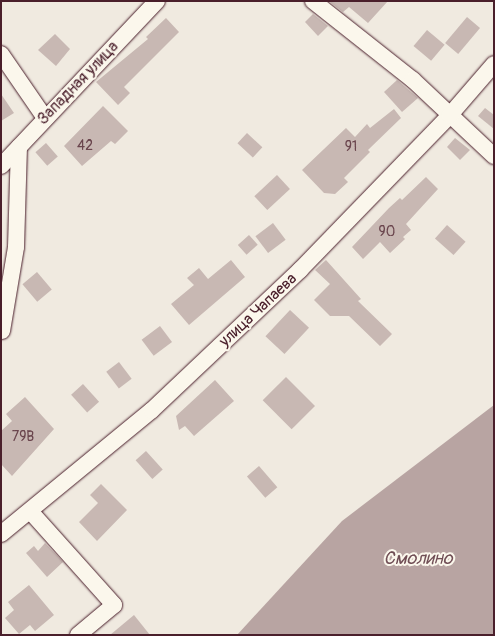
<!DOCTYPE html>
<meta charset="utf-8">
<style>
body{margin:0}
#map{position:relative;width:495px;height:636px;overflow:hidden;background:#f0eae0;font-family:Pangolin,sans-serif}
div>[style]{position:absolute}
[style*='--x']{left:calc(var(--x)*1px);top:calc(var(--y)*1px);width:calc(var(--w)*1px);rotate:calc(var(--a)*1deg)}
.water>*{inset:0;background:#b8a4a2}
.building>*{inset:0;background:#c8b8b3;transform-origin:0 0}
.roads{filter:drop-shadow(0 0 1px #4a1f2b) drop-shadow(0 0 1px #4a1f2b)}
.minor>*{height:16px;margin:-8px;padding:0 8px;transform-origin:8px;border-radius:8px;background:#fbf7ec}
span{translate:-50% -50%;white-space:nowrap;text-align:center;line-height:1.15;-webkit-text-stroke:4px #fbf7ec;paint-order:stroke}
.number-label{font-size:14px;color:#6a454d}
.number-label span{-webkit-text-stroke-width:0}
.street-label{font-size:16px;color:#4a1f2b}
.water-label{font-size:18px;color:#704e55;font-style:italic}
.frame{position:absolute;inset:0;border:2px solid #4a1f2b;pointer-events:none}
</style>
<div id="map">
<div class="water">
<i style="clip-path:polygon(494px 405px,494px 635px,237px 635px,342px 521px)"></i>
</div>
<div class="building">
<i style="clip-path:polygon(329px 1px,388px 1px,368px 23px,349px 7px,343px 12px)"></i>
<i style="clip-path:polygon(313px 14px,328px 26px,318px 36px,305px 22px)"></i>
<i style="left:467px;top:17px;width:17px;height:34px;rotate:40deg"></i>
<i style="clip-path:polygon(166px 18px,179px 32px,124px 87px,130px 93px,118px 105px,96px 82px,148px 39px,146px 37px)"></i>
<i style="left:427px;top:30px;width:23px;height:21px;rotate:40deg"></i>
<i style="clip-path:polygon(55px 34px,70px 49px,56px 66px,38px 50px)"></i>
<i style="clip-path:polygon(397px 80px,418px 98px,402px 112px,384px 92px)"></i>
<i style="clip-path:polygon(1px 94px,14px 113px,1px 121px)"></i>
<i style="clip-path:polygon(103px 106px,128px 131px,115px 144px,111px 141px,82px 166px,64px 146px)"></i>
<i style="clip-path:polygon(485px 108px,494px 115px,494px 129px,478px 116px)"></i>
<i style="clip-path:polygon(394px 109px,401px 118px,368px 150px,370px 152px,344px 178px,348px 182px,335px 194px,324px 193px,302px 170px,346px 128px,355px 137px,367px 124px,370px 128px)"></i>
<i style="left:247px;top:133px;width:21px;height:14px;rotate:43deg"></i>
<i style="clip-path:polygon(455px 138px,470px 150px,460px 160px,447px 147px)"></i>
<i style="left:46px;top:143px;width:18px;height:14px;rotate:49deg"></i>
<i style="left:277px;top:175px;width:19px;height:31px;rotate:47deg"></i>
<i style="clip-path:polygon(426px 177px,438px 189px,406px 224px,411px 230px,403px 237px,405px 239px,390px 253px,380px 242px,363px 259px,352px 247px,389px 208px,400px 198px,402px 200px)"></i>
<i style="left:273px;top:223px;width:21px;height:22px;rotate:53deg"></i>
<i style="left:447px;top:225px;width:25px;height:18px;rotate:42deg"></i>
<i style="left:249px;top:235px;width:13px;height:15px;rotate:48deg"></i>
<i style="clip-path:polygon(231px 260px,245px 277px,189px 325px,171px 304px,194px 285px,187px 278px,199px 268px,208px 279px)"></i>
<i style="clip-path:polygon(326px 260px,361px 299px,358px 301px,392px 334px,380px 346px,349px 316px,330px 316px,314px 300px,330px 284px,315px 270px)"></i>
<i style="left:37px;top:272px;width:23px;height:19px;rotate:50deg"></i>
<i style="left:290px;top:310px;width:26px;height:36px;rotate:43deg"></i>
<i style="left:160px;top:326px;width:20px;height:23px;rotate:53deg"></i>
<i style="left:119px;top:362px;width:21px;height:16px;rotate:53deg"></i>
<i style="left:286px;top:377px;width:41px;height:33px;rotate:45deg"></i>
<i style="clip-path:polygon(215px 380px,234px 401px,194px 436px,185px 426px,179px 430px,176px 416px)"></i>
<i style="left:83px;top:384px;width:24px;height:16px;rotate:48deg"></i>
<i style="clip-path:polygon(25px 397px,54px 429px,12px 476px,1px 464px,1px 431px,12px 421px,6px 414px)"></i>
<i style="left:146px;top:451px;width:25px;height:14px;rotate:48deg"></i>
<i style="left:259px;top:466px;width:28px;height:16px;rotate:49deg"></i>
<i style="clip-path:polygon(101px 484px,127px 510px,97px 541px,79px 522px,98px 503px,90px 495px)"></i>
<i style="clip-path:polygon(45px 543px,63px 562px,47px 577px,26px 553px,34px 546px,38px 551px)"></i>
<i style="clip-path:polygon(29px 585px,54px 615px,35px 631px,30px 625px,19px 634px,5px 618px,14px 610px,8px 602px)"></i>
<i style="clip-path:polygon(134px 615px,150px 635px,110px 635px)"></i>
</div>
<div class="roads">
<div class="minor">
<i style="--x:313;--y:1;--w:127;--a:38.3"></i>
<i style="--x:413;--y:80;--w:111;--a:43.2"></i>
<i style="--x:1;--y:54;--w:78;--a:55.5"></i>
<i style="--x:1;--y:166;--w:227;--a:-46.6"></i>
<i style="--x:2;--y:331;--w:85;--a:-80.5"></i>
<i style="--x:16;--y:247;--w:100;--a:-88.3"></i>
<i style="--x:30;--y:511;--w:126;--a:48.2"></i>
<i style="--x:114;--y:605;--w:47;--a:140.2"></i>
<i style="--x:1;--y:534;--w:195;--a:-39.4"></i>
<i style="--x:152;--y:410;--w:204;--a:-43.4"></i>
<i style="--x:300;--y:270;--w:216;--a:-45.9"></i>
<i style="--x:450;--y:115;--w:67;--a:-49.2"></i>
</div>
</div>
<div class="number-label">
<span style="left:85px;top:146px">42</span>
<span style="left:351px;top:147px">91</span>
<span style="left:387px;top:232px">90</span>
<span style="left:23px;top:437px">79В</span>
</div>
<div class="street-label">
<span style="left:78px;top:83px;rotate:-46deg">Западная улица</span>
<span style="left:258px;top:310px;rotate:-43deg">улица Чапаева</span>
</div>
<div class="water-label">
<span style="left:418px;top:559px">Смолино</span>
</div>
<div class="frame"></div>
</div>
